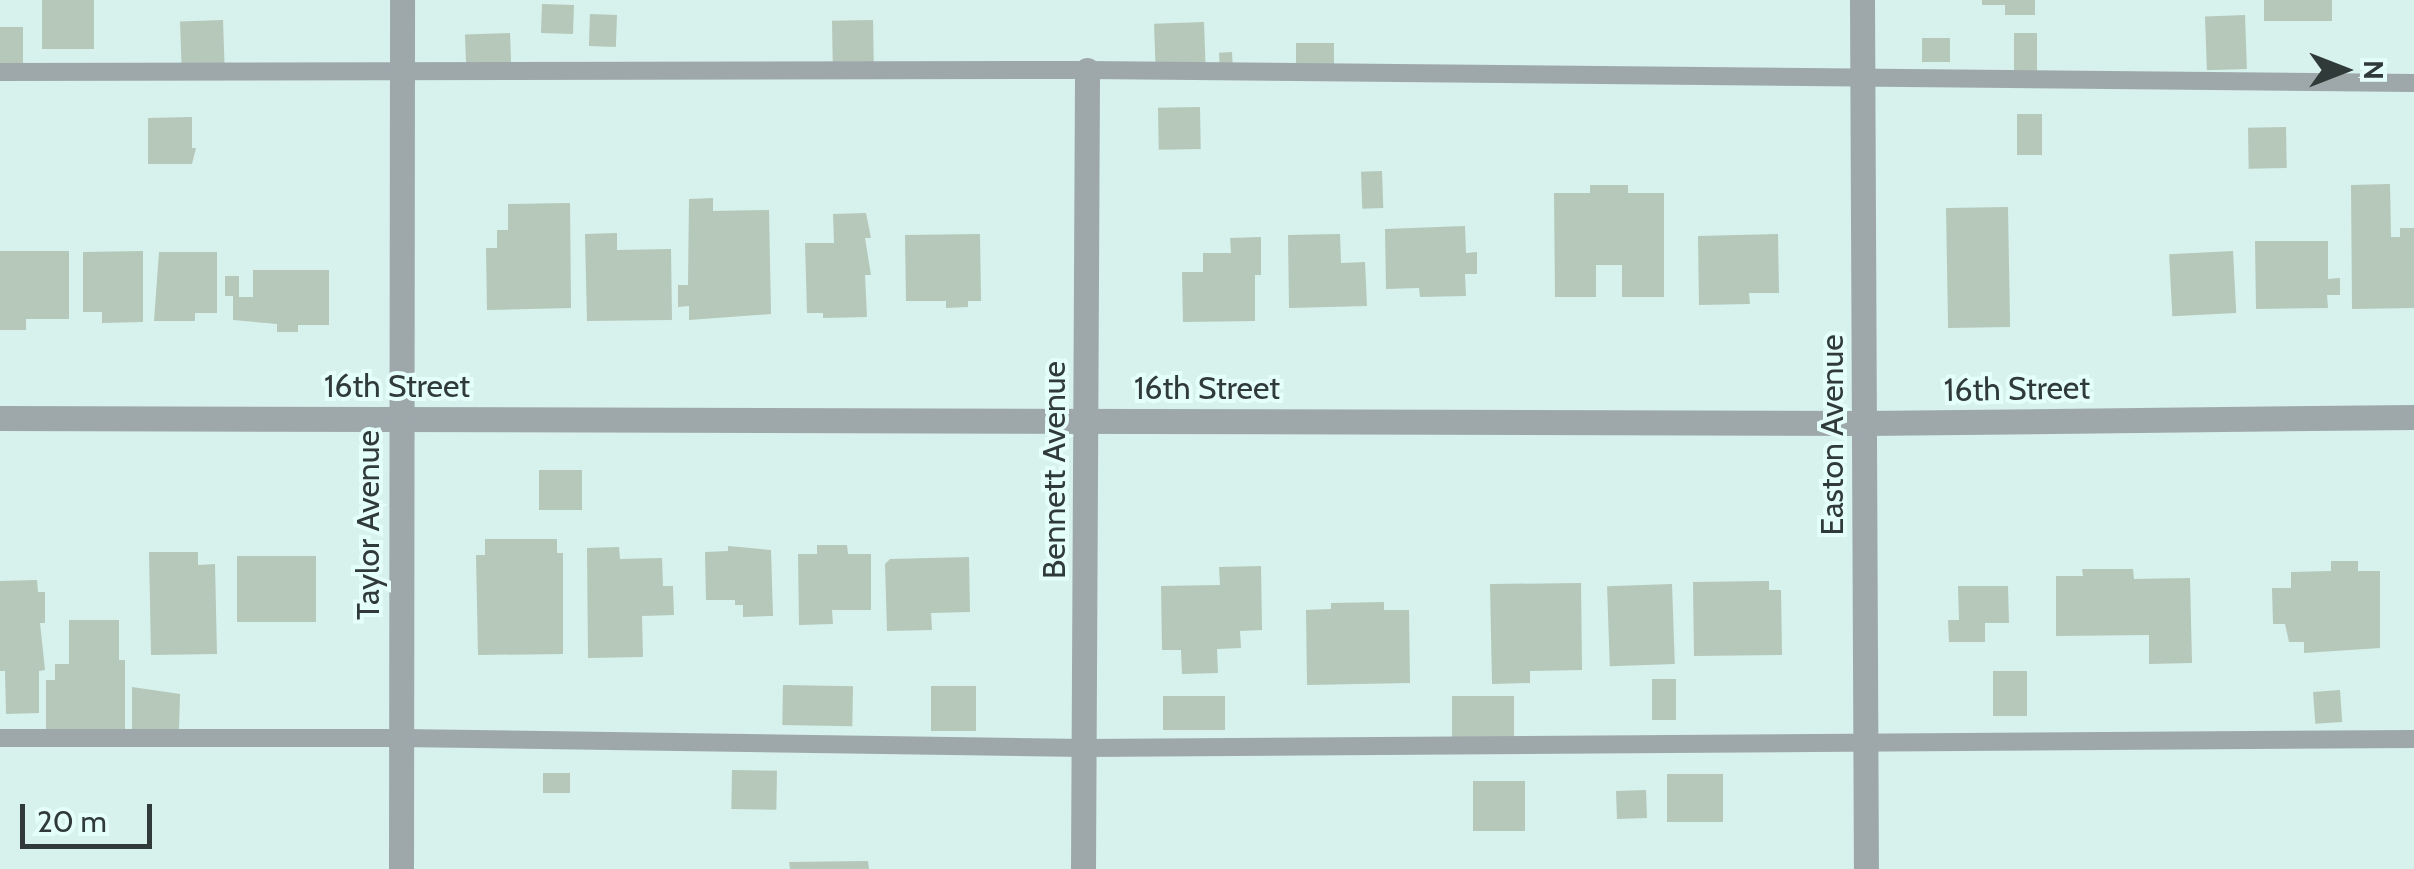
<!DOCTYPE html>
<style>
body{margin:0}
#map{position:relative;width:2414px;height:869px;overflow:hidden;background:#d7f1ed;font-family:Cabin,sans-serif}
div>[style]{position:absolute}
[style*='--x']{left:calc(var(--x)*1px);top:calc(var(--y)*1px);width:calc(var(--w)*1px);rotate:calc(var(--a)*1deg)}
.building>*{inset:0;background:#b5c8ba;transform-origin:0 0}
.lane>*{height:18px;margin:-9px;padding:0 9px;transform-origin:9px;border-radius:9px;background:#9ea8ab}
.street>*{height:25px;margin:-12.5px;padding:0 12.5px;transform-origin:12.5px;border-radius:12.5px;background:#9ea8ab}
span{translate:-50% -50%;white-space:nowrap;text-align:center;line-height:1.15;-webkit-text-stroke:8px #e4fefa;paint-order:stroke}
.street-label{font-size:32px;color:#303a38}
.north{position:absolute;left:2294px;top:20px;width:100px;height:100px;-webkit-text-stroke:8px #e4fefa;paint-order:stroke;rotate:90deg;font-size:28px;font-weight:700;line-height:40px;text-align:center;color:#303a38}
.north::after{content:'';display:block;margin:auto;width:35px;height:45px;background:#303a38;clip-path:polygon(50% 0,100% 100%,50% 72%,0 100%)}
.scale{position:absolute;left:20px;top:804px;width:132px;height:45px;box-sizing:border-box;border:5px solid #303a38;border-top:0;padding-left:12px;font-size:30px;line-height:35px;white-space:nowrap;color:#303a38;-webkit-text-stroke:8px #e4fefa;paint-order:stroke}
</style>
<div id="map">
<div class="building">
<i style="left:42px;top:0;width:52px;height:49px"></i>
<i style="clip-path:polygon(1982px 0,2035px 0,2035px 15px,2005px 15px,2005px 5px,1982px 5px)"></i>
<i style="left:2264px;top:0;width:68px;height:21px"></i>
<i style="left:542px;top:4px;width:32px;height:29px;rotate:2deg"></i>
<i style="left:590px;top:14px;width:27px;height:32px;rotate:2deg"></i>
<i style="left:2245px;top:15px;width:54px;height:40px;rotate:88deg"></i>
<i style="left:223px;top:20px;width:49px;height:43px;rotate:88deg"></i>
<i style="left:873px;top:20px;width:47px;height:41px;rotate:89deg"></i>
<i style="left:1204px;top:22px;width:48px;height:50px;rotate:88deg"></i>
<i style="left:0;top:27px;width:23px;height:39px"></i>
<i style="left:510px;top:33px;width:34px;height:45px;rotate:88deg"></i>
<i style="left:2014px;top:33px;width:23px;height:40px"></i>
<i style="left:1950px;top:38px;width:24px;height:28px;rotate:90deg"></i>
<i style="left:1334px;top:43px;width:28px;height:38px;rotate:90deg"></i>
<i style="left:1232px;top:52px;width:17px;height:13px;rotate:87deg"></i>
<i style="left:1200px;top:107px;width:42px;height:42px;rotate:89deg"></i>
<i style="left:2017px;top:114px;width:25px;height:41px"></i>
<i style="clip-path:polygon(192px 117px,192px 148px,196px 148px,192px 164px,148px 164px,148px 118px)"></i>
<i style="left:2286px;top:127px;width:41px;height:38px;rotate:89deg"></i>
<i style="left:1382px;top:171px;width:37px;height:21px;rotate:88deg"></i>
<i style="clip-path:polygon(2390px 184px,2391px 237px,2400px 237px,2400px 228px,2414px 228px,2414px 308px,2352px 309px,2351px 185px)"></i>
<i style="clip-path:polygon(1590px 185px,1628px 185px,1628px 193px,1664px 193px,1664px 297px,1622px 297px,1622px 265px,1596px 265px,1596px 297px,1555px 297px,1554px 193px,1590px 193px)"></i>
<i style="clip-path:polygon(713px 198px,713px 211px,769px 210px,771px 314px,689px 320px,689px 306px,678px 307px,678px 285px,688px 285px,689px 199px)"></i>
<i style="clip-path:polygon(570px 203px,571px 308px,487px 310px,486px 248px,497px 248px,497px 230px,508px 230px,508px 204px)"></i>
<i style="left:2008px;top:207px;width:120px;height:62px;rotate:89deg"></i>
<i style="clip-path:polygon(866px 213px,871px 238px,865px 238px,871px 275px,865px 275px,867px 317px,823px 318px,823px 313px,807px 313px,805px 243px,834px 243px,833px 214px)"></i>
<i style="clip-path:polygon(1465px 226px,1466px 253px,1477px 252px,1477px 274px,1465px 274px,1466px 296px,1420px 297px,1419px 288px,1386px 289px,1385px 229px)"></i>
<i style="clip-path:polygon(617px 233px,617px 250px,671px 249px,672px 320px,587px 321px,585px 234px)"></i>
<i style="clip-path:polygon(980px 234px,981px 301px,968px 301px,968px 307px,946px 308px,946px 301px,906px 301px,905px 235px)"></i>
<i style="clip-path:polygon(1340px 234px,1341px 263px,1365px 262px,1367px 306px,1289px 308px,1288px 235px)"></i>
<i style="clip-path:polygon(1778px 234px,1779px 293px,1749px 293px,1750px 304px,1699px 305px,1698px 236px)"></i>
<i style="clip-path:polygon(1261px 237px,1261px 275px,1255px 275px,1255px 321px,1183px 322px,1182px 272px,1203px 272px,1203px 253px,1231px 253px,1230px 238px)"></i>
<i style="clip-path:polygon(2255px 241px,2328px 241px,2328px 279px,2340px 278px,2340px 295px,2327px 295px,2328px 308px,2256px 309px)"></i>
<i style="clip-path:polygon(0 251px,69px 251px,69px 319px,26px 319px,26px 330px,0 330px)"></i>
<i style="clip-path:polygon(143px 251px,143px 322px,102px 323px,102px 312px,83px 312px,83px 252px)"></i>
<i style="left:2233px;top:251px;width:62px;height:64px;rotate:87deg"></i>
<i style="clip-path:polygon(159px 252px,217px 252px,217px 313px,195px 313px,195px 321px,154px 321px)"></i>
<i style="clip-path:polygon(253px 270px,329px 270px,329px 325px,298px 325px,298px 332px,277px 332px,277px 324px,233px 320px,233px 296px,225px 296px,225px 276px,239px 276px,239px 297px,253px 297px)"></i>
<i style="left:582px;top:470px;width:40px;height:43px;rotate:90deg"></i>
<i style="clip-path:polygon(485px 539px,557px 539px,557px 553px,563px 553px,563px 654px,478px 655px,476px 555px,485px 555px)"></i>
<i style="clip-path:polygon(817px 545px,847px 545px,848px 554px,871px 554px,871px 610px,832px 610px,833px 624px,799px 625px,798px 554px,817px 554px)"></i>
<i style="clip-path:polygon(728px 546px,771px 550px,773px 616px,743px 617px,743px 605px,735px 605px,735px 600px,706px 600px,705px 552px,728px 551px)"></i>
<i style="clip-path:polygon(619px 547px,620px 559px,662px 558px,663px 586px,673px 586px,674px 615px,642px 616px,643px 657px,588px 658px,587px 548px)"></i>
<i style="clip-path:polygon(149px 552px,198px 552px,198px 565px,215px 564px,217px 654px,151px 655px)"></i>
<i style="left:237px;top:556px;width:79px;height:66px"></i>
<i style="clip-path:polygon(969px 557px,970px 612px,931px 613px,932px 630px,887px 631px,885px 564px,890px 559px)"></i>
<i style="clip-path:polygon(2331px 561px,2358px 561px,2358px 571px,2380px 571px,2380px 648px,2304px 653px,2304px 642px,2289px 642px,2285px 624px,2273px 624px,2272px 588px,2291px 588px,2291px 572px,2331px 571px)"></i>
<i style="clip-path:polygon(1261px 566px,1262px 630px,1240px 631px,1241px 648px,1217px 649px,1218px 673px,1182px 674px,1181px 650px,1162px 650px,1161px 586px,1220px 585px,1219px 567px)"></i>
<i style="clip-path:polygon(2082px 569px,2133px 569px,2134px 579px,2190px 578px,2192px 663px,2149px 664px,2149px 635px,2056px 636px,2056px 576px,2083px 576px)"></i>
<i style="clip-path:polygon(37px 580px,38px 592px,45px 592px,45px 623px,40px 623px,45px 670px,39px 671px,39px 713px,6px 714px,5px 671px,0 671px,0 581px)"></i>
<i style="clip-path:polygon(1769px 581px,1769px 590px,1781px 590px,1782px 655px,1694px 656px,1693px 582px)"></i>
<i style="clip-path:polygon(1581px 583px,1582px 670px,1530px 671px,1530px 683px,1492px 684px,1490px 584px)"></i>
<i style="left:1672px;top:584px;width:80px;height:65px;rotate:88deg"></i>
<i style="clip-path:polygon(1958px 586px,2008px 586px,2009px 623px,1985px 623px,1985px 642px,1949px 642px,1948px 620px,1959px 620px)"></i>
<i style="clip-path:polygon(1384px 602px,1384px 610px,1409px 610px,1410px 683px,1307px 685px,1306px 610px,1331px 609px,1331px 603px)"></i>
<i style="clip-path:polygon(69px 620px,119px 620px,119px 660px,125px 660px,125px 730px,46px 730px,46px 680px,55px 680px,55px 664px,69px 664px)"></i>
<i style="left:1993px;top:671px;width:34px;height:45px"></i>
<i style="left:1676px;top:679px;width:41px;height:24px;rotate:90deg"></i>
<i style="left:783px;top:685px;width:70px;height:40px;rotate:1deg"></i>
<i style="left:931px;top:686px;width:45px;height:45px"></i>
<i style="clip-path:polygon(132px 687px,180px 694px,179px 730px,132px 730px)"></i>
<i style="left:2340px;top:690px;width:32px;height:27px;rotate:86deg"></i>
<i style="left:1225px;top:696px;width:34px;height:62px;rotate:90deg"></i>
<i style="left:1514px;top:696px;width:43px;height:62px;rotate:90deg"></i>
<i style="left:732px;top:770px;width:45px;height:39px;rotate:1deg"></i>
<i style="left:543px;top:773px;width:27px;height:20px"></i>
<i style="left:1667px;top:774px;width:56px;height:48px"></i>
<i style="left:1473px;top:781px;width:52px;height:50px"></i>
<i style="left:1646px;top:790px;width:28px;height:30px;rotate:88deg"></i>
<i style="clip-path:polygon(868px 861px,869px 869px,790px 869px,789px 862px)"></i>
</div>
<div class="lane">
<i style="--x:0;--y:72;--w:1087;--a:-0.11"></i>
<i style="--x:1087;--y:70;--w:1327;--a:0.56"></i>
<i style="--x:0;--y:738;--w:401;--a:0"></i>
<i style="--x:401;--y:738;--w:683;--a:0.84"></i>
<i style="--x:1084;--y:748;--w:1330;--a:-0.39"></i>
</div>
<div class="street">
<i style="--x:1862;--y:0;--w:869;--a:89.74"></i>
<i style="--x:0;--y:418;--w:1864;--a:0.15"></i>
<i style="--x:1864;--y:423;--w:550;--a:-0.63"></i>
<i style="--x:401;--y:869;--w:869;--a:-89.93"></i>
<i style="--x:1083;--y:869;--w:799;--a:-89.71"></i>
</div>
<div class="street-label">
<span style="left:397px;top:386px">16th Street</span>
<span style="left:1207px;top:388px">16th Street</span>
<span style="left:2017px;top:389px;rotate:-1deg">16th Street</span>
<span style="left:1832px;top:435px;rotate:-90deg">Easton Avenue</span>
<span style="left:1054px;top:470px;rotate:-90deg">Bennett Avenue</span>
<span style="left:368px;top:525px;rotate:-90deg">Taylor Avenue</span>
</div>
<div class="north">N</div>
<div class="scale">20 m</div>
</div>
